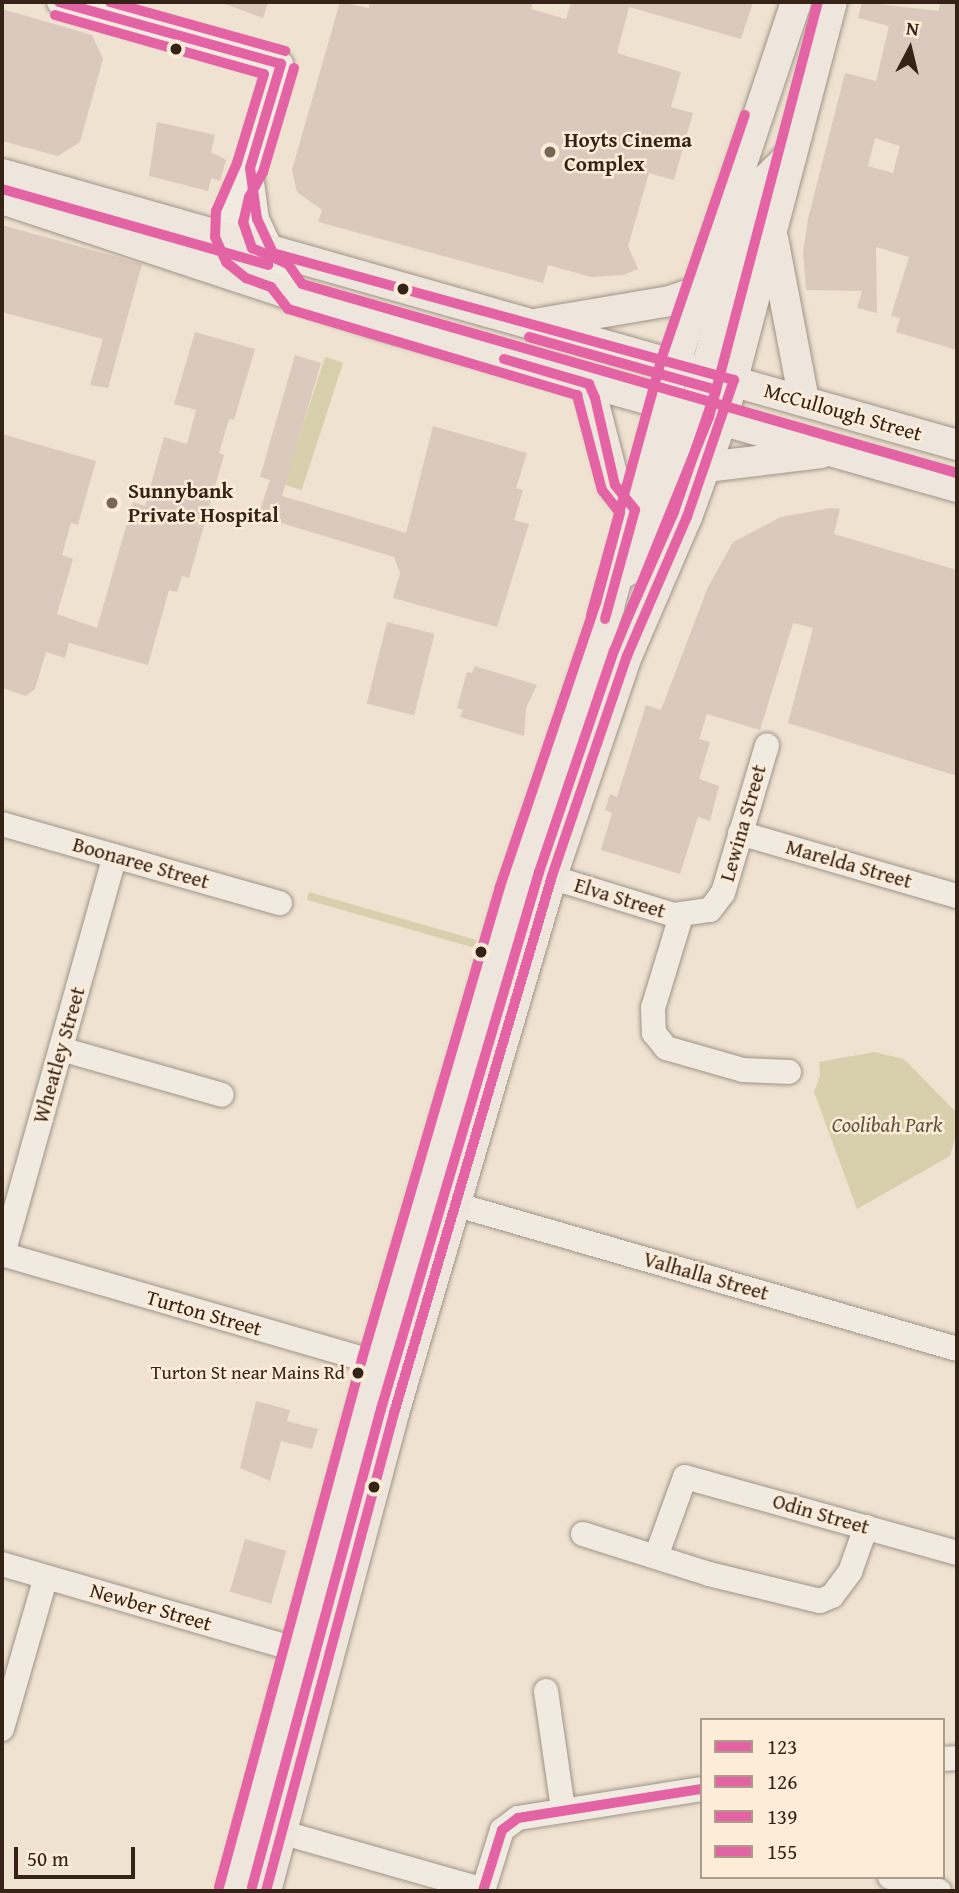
<!DOCTYPE html>
<style>
body{margin:0}
#map{position:relative;width:959px;height:1893px;overflow:hidden;background:#efe2d0;font-family:"Gentium Book Plus",serif}
div>[style]{position:absolute}
[style*='--x']{left:calc(var(--x)*1px);top:calc(var(--y)*1px);width:calc(var(--w)*1px);rotate:calc(var(--a)*1deg)}
.green>*{inset:0;background:#d8d0ac;transform-origin:0 0}
.building>*{inset:0;background:#dbc9bd;transform-origin:0 0}
.roads{filter:drop-shadow(0 0 2px #9e9488) drop-shadow(0 0 2px #9e9488)}
.minor>*{height:24px;margin:-12px;padding:0 12px;transform-origin:12px;border-radius:12px;background:#f1eae1}
.major>*{height:30px;margin:-15px;padding:0 15px;transform-origin:15px;border-radius:15px;background:#eee6dd}
.bus-1>*{height:10px;margin:-5px;padding:0 5px;transform-origin:5px;border-radius:5px;background:#e463a4}
.bus-2>*{height:10px;margin:-5px;padding:0 5px;transform-origin:5px;border-radius:5px;background:#e463a4}
.bus-3>*{height:10px;margin:-5px;padding:0 5px;transform-origin:5px;border-radius:5px;background:#e463a4}
.bus-4>*{height:10px;margin:-5px;padding:0 5px;transform-origin:5px;border-radius:5px;background:#e463a4}
.dots>*{width:19px;height:19px;translate:-50% -50%;box-sizing:border-box;border:4px solid #fdedd8;border-radius:50%}
span{translate:-50% -50%;white-space:nowrap;text-align:center;line-height:1.15;-webkit-text-stroke:5px #fdedd8;paint-order:stroke}
.bus-label{font-size:19px;color:#362317}
.right{translate:-100% -50%;text-align:right}
.poi-label{font-size:21px;color:#362317;font-weight:700}
.left{translate:0 -50%;text-align:left}
.street-label{font-size:21px;color:#362317}
.park-label{font-size:21px;color:#61523b;font-style:italic}
.frame{position:absolute;inset:0;border:4px solid #362317;pointer-events:none}
.legend{position:absolute;left:700px;top:1718px;width:245px;height:161px;box-sizing:border-box;background:#fdedd8;border:2px solid #ad9c8b;margin:0;padding:9px 12px;list-style:none;font-size:21px;color:#362317}
.legend li{display:flex;align-items:center;gap:14px;height:35px}
.legend b{width:35px;border:2px solid #ad9c8b}
.north{position:absolute;left:875px;top:14px;width:70px;height:70px;-webkit-text-stroke:5px #fdedd8;paint-order:stroke;rotate:7deg;font-size:19px;font-weight:700;line-height:28px;text-align:center;color:#362317}
.north::after{content:'';display:block;margin:auto;width:24px;height:32px;background:#362317;clip-path:polygon(50% 0,100% 100%,50% 72%,0 100%)}
.scale{position:absolute;left:14px;top:1847px;width:121px;height:32px;box-sizing:border-box;border:4px solid #362317;border-top:0;padding-left:9px;font-size:21px;line-height:24px;white-space:nowrap;color:#362317;-webkit-text-stroke:5px #fdedd8;paint-order:stroke}
</style>
<div id="map">
<div class="green">
<i style="left:325px;top:357px;width:19px;height:134px;rotate:18deg"></i>
<i style="left:309px;top:892px;width:174px;height:8px;rotate:16deg"></i>
<i style="clip-path:polygon(874px 1052px,904px 1059px,957px 1113px,957px 1132px,950px 1156px,857px 1209px,814px 1092px,820px 1076px,819px 1062px)"></i>
</div>
<div class="building">
<i style="clip-path:polygon(220px 2px,268px 2px,263px 18px)"></i>
<i style="clip-path:polygon(340px 2px,369px 8px,370px 2px,533px 2px,531px 9px,566px 19px,571px 2px,753px 2px,741px 39px,629px 7px,617px 53px,681px 72px,671px 107px,693px 113px,674px 180px,649px 173px,628px 246px,638px 269px,624px 275px,591px 277px,548px 265px,543px 283px,318px 222px,322px 210px,297px 192px,292px 170px)"></i>
<i style="clip-path:polygon(evenodd,862px 2px,938px 11px,941px 2px,957px 2px,957px 350px,896px 332px,900px 318px,891px 316px,909px 257px,876px 247px,877px 313px,857px 308px,862px 291px,806px 290px,803px 253px,808px 219px,845px 73px,876px 81px,889px 26px,858px 18px,862px 2px,875px 138px,900px 146px,893px 173px,868px 166px,875px 138px)"></i>
<i style="clip-path:polygon(2px 9px,92px 35px,103px 59px,80px 142px,58px 156px,2px 141px)"></i>
<i style="clip-path:polygon(157px 122px,215px 135px,211px 152px,226px 160px,220px 181px,211px 178px,208px 191px,149px 176px)"></i>
<i style="clip-path:polygon(2px 225px,142px 264px,108px 388px,90px 385px,103px 339px,2px 312px)"></i>
<i style="clip-path:polygon(195px 332px,255px 349px,234px 420px,229px 419px,219px 453px,224px 455px,189px 578px,182px 576px,177px 592px,169px 590px,148px 665px,69px 643px,65px 658px,46px 652px,35px 689px,26px 696px,2px 688px,2px 434px,96px 461px,78px 525px,71px 523px,62px 555px,73px 559px,57px 614px,97px 628px,133px 502px,145px 506px,164px 437px,187px 444px,196px 410px,174px 404px)"></i>
<i style="clip-path:polygon(295px 355px,321px 363px,282px 496px,406px 533px,433px 426px,527px 453px,516px 488px,523px 490px,514px 520px,529px 524px,497px 627px,393px 598px,400px 573px,394px 557px,258px 516px,270px 480px,260px 477px)"></i>
<i style="clip-path:polygon(831px 508px,840px 509px,834px 534px,957px 570px,957px 776px,788px 723px,813px 628px,793px 623px,760px 730px,707px 714px,699px 739px,710px 742px,699px 779px,719px 786px,710px 821px,698px 817px,680px 874px,601px 850px,612px 813px,605px 810px,610px 794px,617px 797px,646px 705px,661px 710px,708px 587px,733px 542px,781px 517px)"></i>
<i style="left:387px;top:622px;width:49px;height:84px;rotate:14deg"></i>
<i style="clip-path:polygon(475px 666px,537px 685px,526px 708px,524px 736px,460px 717px,463px 710px,457px 708px,467px 672px,472px 673px)"></i>
<i style="clip-path:polygon(256px 1401px,290px 1410px,287px 1421px,318px 1429px,312px 1449px,281px 1441px,270px 1481px,240px 1468px)"></i>
<i style="left:245px;top:1539px;width:43px;height:55px;rotate:16deg"></i>
</div>
<div class="roads">
<div class="minor">
<i style="--x:59;--y:2;--w:230;--a:15.6"></i>
<i style="--x:281;--y:64;--w:109;--a:106.6"></i>
<i style="--x:250;--y:168;--w:28;--a:120"></i>
<i style="--x:236;--y:192;--w:32;--a:104"></i>
<i style="--x:228;--y:223;--w:37;--a:70"></i>
<i style="--x:241;--y:258;--w:45;--a:26.6"></i>
<i style="--x:250;--y:168;--w:51;--a:82.2"></i>
<i style="--x:257;--y:219;--w:38;--a:65"></i>
<i style="--x:2;--y:824;--w:289;--a:15.9"></i>
<i style="--x:740;--y:833;--w:226;--a:16.2"></i>
<i style="--x:524;--y:856;--w:40;--a:34.9"></i>
<i style="--x:557;--y:879;--w:122;--a:17.1"></i>
<i style="--x:674;--y:915;--w:36;--a:-8"></i>
<i style="--x:710;--y:910;--w:21;--a:-53"></i>
<i style="--x:723;--y:893;--w:154;--a:-73.4"></i>
<i style="--x:681;--y:916;--w:96;--a:106.9"></i>
<i style="--x:653;--y:1008;--w:25;--a:88"></i>
<i style="--x:654;--y:1033;--w:19;--a:51"></i>
<i style="--x:666;--y:1048;--w:80;--a:15.9"></i>
<i style="--x:743;--y:1070;--w:46;--a:2.5"></i>
<i style="--x:61;--y:1049;--w:167;--a:15.9"></i>
<i style="--x:454;--y:1204;--w:523;--a:16.08"></i>
<i style="--x:2;--y:1254;--w:421;--a:16.2"></i>
<i style="--x:3;--y:1254;--w:413;--a:-74.3"></i>
<i style="--x:583;--y:1534;--w:132;--a:17.6"></i>
<i style="--x:709;--y:1574;--w:114;--a:13.7"></i>
<i style="--x:820;--y:1601;--w:13;--a:-23"></i>
<i style="--x:832;--y:1596;--w:30;--a:-53"></i>
<i style="--x:850;--y:1572;--w:48;--a:-70.4"></i>
<i style="--x:657;--y:1554;--w:82;--a:-70"></i>
<i style="--x:685;--y:1477;--w:282;--a:15.6"></i>
<i style="--x:2;--y:1564;--w:311;--a:16.2"></i>
<i style="--x:546;--y:1691;--w:119;--a:81.8"></i>
<i style="--x:2;--y:1729;--w:158;--a:-73.9"></i>
<i style="--x:943;--y:1759;--w:14;--a:-4"></i>
<i style="--x:284;--y:1833;--w:208;--a:15.9"></i>
<i style="--x:890;--y:1877;--w:51;--a:15.9"></i>
<i style="--x:483;--y:1891;--w:64;--a:-72.7"></i>
<i style="--x:502;--y:1830;--w:20;--a:-37"></i>
<i style="--x:518;--y:1818;--w:186;--a:-9"></i>
</div>
<div class="major">
<i style="--x:2;--y:174;--w:993;--a:15.84"></i>
<i style="--x:2;--y:199;--w:396;--a:18.3"></i>
<i style="--x:378;--y:323;--w:602;--a:15.81"></i>
<i style="--x:773;--y:238;--w:165;--a:79.2"></i>
<i style="--x:540;--y:323;--w:132;--a:-9.6"></i>
<i style="--x:670;--y:301;--w:31;--a:-19"></i>
<i style="--x:589;--y:384;--w:104;--a:75.6"></i>
<i style="--x:615;--y:485;--w:32;--a:51"></i>
<i style="--x:706;--y:467;--w:116;--a:-6.9"></i>
<i style="--x:618;--y:576;--w:28;--a:-30"></i>
<i style="--x:642;--y:562;--w:131;--a:-70.9"></i>
<i style="--x:685;--y:438;--w:265;--a:-73.3"></i>
<i style="--x:761;--y:184;--w:40;--a:-44"></i>
<i style="--x:233;--y:1891;--w:547;--a:-74.95"></i>
<i style="--x:375;--y:1363;--w:492;--a:-73.7"></i>
<i style="--x:513;--y:891;--w:300;--a:-71.3"></i>
<i style="--x:609;--y:607;--w:252;--a:-74.8"></i>
<i style="--x:675;--y:364;--w:382;--a:-71.5"></i>
<i style="--x:266;--y:1891;--w:495;--a:-75"></i>
<i style="--x:394;--y:1413;--w:560;--a:-73.6"></i>
<i style="--x:552;--y:876;--w:232;--a:-71.2"></i>
<i style="--x:627;--y:656;--w:151;--a:-66.7"></i>
<i style="--x:687;--y:517;--w:102;--a:-70"></i>
<i style="--x:722;--y:421;--w:433;--a:-75.3"></i>
</div>
</div>
<div class="bus-1">
<i style="--x:59;--y:2;--w:230;--a:15.6"></i>
<i style="--x:504;--y:359;--w:89;--a:16.4"></i>
<i style="--x:589;--y:384;--w:15;--a:67"></i>
<i style="--x:595;--y:398;--w:89;--a:77.1"></i>
<i style="--x:615;--y:485;--w:32;--a:51"></i>
<i style="--x:635;--y:510;--w:113;--a:105.4"></i>
<i style="--x:266;--y:1891;--w:495;--a:-75"></i>
<i style="--x:394;--y:1413;--w:560;--a:-73.6"></i>
<i style="--x:552;--y:876;--w:232;--a:-71.2"></i>
<i style="--x:627;--y:656;--w:151;--a:-66.7"></i>
<i style="--x:687;--y:517;--w:145;--a:-71.1"></i>
<i style="--x:734;--y:380;--w:478;--a:-164.6"></i>
<i style="--x:273;--y:253;--w:38;--a:-115"></i>
<i style="--x:257;--y:219;--w:51;--a:-97.8"></i>
<i style="--x:250;--y:168;--w:109;--a:-73.4"></i>
<i style="--x:483;--y:1891;--w:64;--a:-72.7"></i>
<i style="--x:502;--y:1830;--w:20;--a:-37"></i>
<i style="--x:518;--y:1818;--w:186;--a:-9"></i>
</div>
<div class="bus-2">
<i style="--x:55;--y:15;--w:217;--a:15.8"></i>
<i style="--x:264;--y:74;--w:93;--a:106.9"></i>
<i style="--x:237;--y:163;--w:52;--a:113.6"></i>
<i style="--x:216;--y:211;--w:26;--a:92"></i>
<i style="--x:215;--y:237;--w:27;--a:66"></i>
<i style="--x:226;--y:262;--w:26;--a:39"></i>
<i style="--x:246;--y:278;--w:27;--a:20"></i>
<i style="--x:271;--y:287;--w:28;--a:52"></i>
<i style="--x:288;--y:309;--w:302;--a:16.6"></i>
<i style="--x:577;--y:395;--w:98;--a:75.3"></i>
<i style="--x:602;--y:490;--w:29;--a:52"></i>
<i style="--x:620;--y:513;--w:93;--a:104.9"></i>
<i style="--x:596;--y:603;--w:300;--a:108.7"></i>
<i style="--x:500;--y:887;--w:492;--a:106.3"></i>
<i style="--x:362;--y:1359;--w:547;--a:105.15"></i>
<i style="--x:2;--y:189;--w:277;--a:15.9"></i>
<i style="--x:529;--y:337;--w:194;--a:15.8"></i>
<i style="--x:716;--y:390;--w:129;--a:109"></i>
<i style="--x:674;--y:512;--w:124;--a:113.7"></i>
</div>
<div class="bus-3">
<i style="--x:591;--y:615;--w:264;--a:-74.6"></i>
<i style="--x:661;--y:360;--w:259;--a:-71.1"></i>
<i style="--x:252;--y:1887;--w:495;--a:-74.9"></i>
<i style="--x:381;--y:1409;--w:560;--a:-73.6"></i>
<i style="--x:539;--y:872;--w:233;--a:-71.3"></i>
<i style="--x:614;--y:651;--w:253;--a:-67.9"></i>
<i style="--x:709;--y:417;--w:429;--a:-75.3"></i>
</div>
<div class="bus-4">
<i style="--x:110;--y:2;--w:182;--a:15.6"></i>
<i style="--x:294;--y:68;--w:109;--a:106.6"></i>
<i style="--x:263;--y:172;--w:29;--a:119"></i>
<i style="--x:249;--y:197;--w:26;--a:103"></i>
<i style="--x:243;--y:222;--w:28;--a:71"></i>
<i style="--x:252;--y:248;--w:39;--a:24"></i>
<i style="--x:288;--y:264;--w:24;--a:55"></i>
<i style="--x:302;--y:284;--w:682;--a:16.1"></i>
</div>
<div class="dots">
<i style="left:176px;top:49px;background:#362317"></i>
<i style="left:550px;top:152px;background:#776658"></i>
<i style="left:403px;top:289px;background:#362317"></i>
<i style="left:112px;top:503px;background:#776658"></i>
<i style="left:481px;top:952px;background:#362317"></i>
<i style="left:358px;top:1373px;background:#362317"></i>
<i style="left:374px;top:1487px;background:#362317"></i>
</div>
<div class="bus-label">
<span class="right" style="left:345px;top:1373px">Turton St near Mains Rd</span>
</div>
<div class="poi-label">
<span class="left" style="left:564px;top:152px">Hoyts Cinema<br>Complex</span>
<span class="left" style="left:128px;top:503px">Sunnybank<br>Private Hospital</span>
</div>
<div class="street-label">
<span style="left:843px;top:412px;rotate:16deg">McCullough Street</span>
<span style="left:743px;top:823px;rotate:-74deg">Lewina Street</span>
<span style="left:141px;top:863px;rotate:16deg">Boonaree Street</span>
<span style="left:849px;top:864px;rotate:16deg">Marelda Street</span>
<span style="left:620px;top:898px;rotate:17deg">Elva Street</span>
<span style="left:59px;top:1055px;rotate:-74deg">Wheatley Street</span>
<span style="left:706px;top:1276px;rotate:16deg">Valhalla Street</span>
<span style="left:204px;top:1313px;rotate:16deg">Turton Street</span>
<span style="left:821px;top:1514px;rotate:16deg">Odin Street</span>
<span style="left:151px;top:1607px;rotate:16deg">Newber Street</span>
</div>
<div class="park-label">
<span style="left:887px;top:1125px">Coolibah Park</span>
</div>
<div class="frame"></div>
<ul class="legend">
<li><b style="height:9px;background:#e463a4"></b>123</li>
<li><b style="height:9px;background:#e463a4"></b>126</li>
<li><b style="height:9px;background:#e463a4"></b>139</li>
<li><b style="height:9px;background:#e463a4"></b>155</li>
</ul>
<div class="north">N</div>
<div class="scale">50 m</div>
</div>
